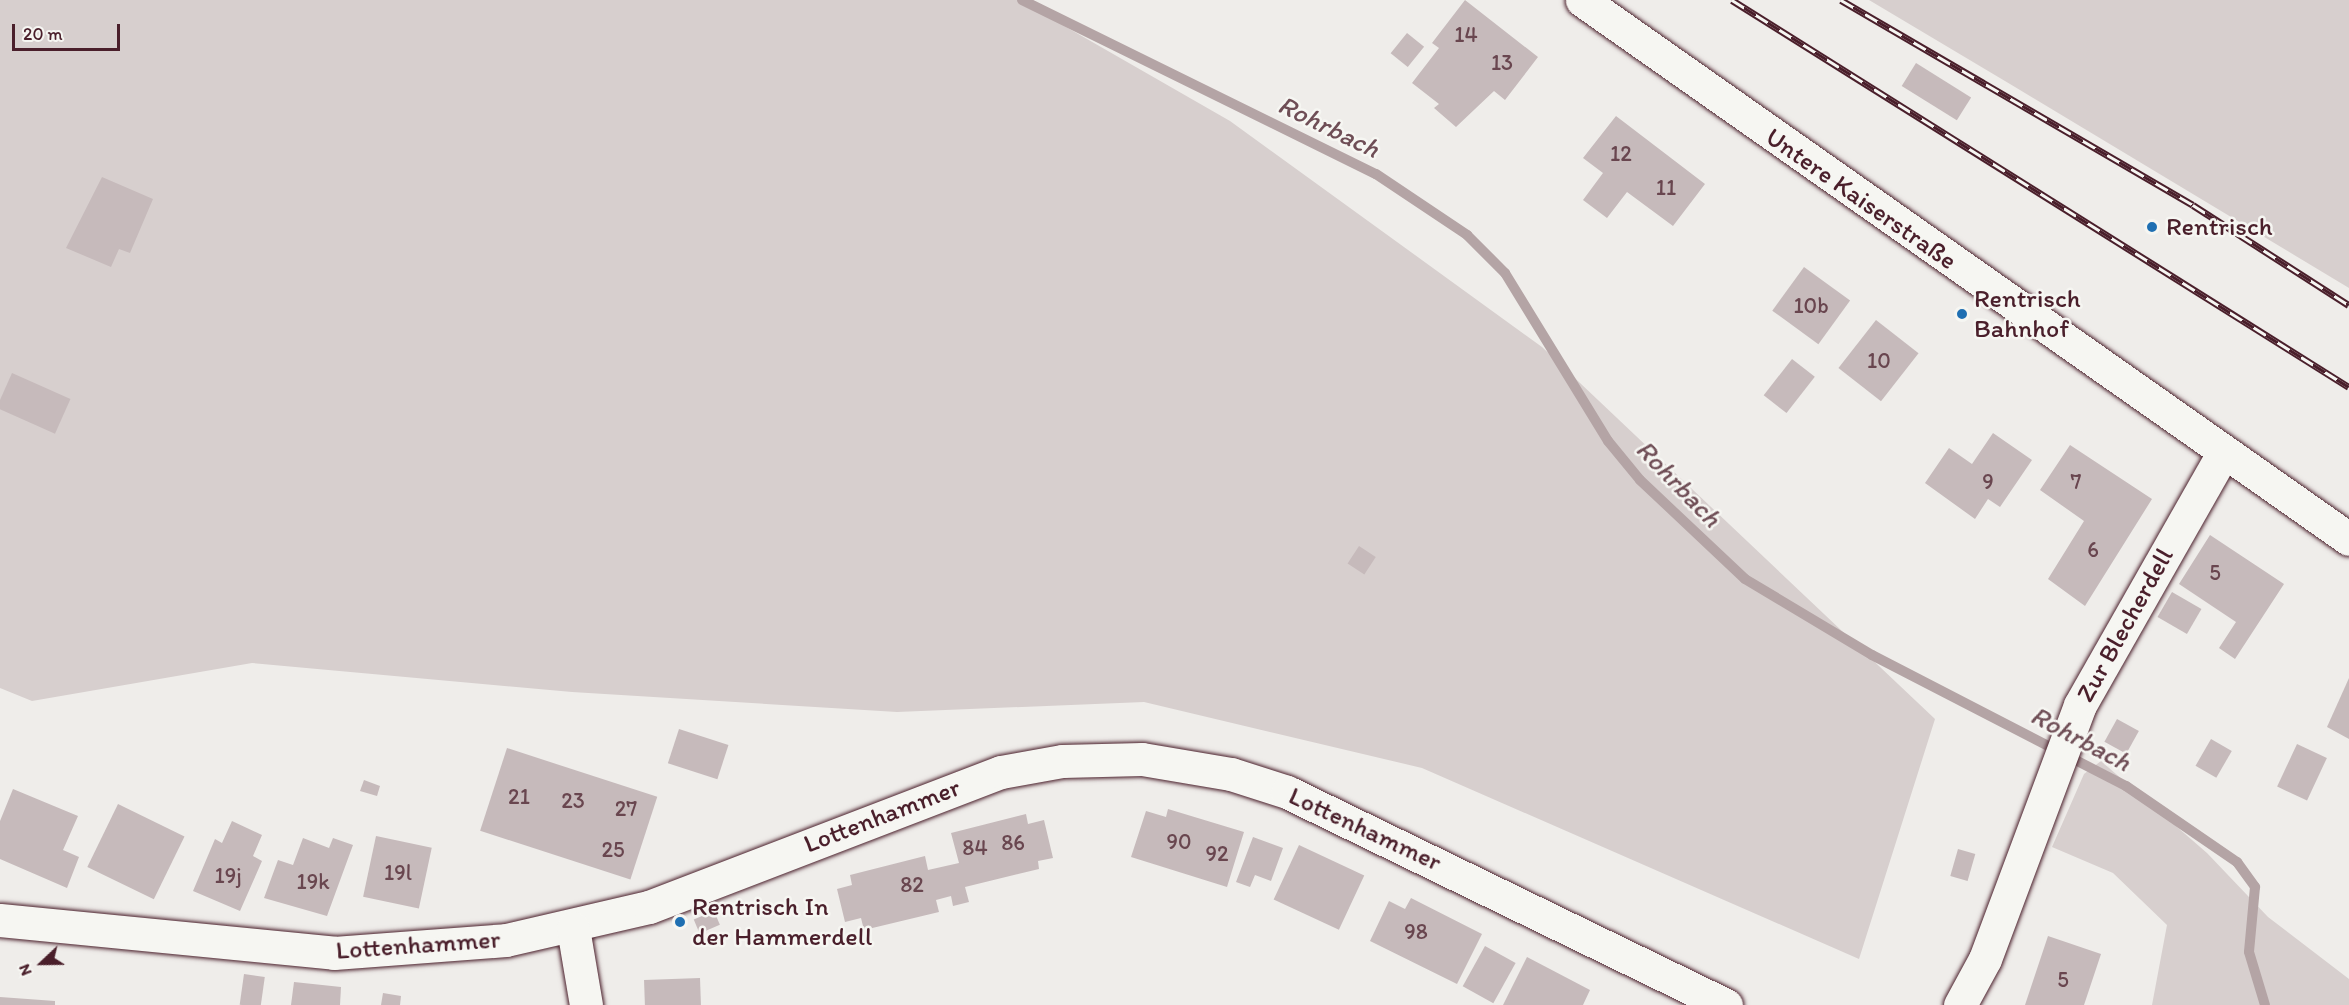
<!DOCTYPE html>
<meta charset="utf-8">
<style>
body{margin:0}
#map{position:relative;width:2349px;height:1005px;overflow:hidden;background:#efedea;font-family:Itim,sans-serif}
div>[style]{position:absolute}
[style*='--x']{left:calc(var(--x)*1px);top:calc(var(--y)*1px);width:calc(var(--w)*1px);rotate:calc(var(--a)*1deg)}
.green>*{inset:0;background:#d7cfce}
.stream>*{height:10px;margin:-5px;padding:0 5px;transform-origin:5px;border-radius:5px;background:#b4a4a5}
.building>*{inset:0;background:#c6babb;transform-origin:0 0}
.roads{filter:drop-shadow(0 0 2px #4a1f2b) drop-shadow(0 0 2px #4a1f2b)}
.minor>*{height:33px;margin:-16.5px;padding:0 16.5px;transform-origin:16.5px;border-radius:16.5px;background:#f6f6f2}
.major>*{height:33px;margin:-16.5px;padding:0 16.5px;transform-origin:16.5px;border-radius:16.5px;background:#f6f6f2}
.rail>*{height:7px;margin-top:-3.5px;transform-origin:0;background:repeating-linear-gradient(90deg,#f6f6f2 0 14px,#4a1f2b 0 28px);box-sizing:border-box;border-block:2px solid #4a1f2b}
.dots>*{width:16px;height:16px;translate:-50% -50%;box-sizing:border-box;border:3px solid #f6f6f2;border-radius:50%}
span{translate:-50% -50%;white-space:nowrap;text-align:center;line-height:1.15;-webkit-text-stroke:5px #f6f6f2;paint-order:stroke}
.number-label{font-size:22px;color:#69464f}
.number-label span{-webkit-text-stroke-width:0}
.street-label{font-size:26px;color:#4a1f2b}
.poi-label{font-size:26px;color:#4a1f2b}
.left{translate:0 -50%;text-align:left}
.water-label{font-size:27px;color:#6f4e56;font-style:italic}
.north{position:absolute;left:12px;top:933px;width:60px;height:60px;-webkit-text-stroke:4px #f6f6f2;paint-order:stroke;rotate:248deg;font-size:16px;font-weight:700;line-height:24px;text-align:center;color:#4a1f2b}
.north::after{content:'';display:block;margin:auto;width:21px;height:27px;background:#4a1f2b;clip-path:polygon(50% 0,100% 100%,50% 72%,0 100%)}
.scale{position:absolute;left:12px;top:24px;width:108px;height:27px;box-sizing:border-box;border:3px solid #4a1f2b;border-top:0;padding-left:8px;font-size:18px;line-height:21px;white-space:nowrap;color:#4a1f2b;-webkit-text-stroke:4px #f6f6f2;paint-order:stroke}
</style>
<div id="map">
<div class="green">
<i style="clip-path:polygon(0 0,1019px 0,1230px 121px,1542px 347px,1935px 719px,1859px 959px,1422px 768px,1144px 702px,897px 712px,572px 692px,252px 663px,32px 701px,0 688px)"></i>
<i style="clip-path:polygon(1869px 0,2349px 0,2349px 288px,2015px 87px)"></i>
<i style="clip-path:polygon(2101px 761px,2207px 853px,2268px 917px,2349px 979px,2349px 1005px,2152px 1005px,2167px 925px,2113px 873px,2052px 847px,2084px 774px)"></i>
</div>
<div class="stream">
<i style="--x:1022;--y:0;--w:394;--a:26.2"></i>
<i style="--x:1376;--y:174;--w:110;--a:33.8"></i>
<i style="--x:1467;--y:235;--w:54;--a:45"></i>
<i style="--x:1505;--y:273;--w:197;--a:58.5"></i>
<i style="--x:1608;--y:441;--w:50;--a:50.6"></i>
<i style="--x:1640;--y:480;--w:144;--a:43.3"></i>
<i style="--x:1745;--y:579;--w:148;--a:30.9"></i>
<i style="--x:1872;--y:655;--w:286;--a:27.3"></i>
<i style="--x:2126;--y:786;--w:135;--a:34.4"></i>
<i style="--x:2237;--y:862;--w:31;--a:54"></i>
<i style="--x:2255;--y:887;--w:65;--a:95.3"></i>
<i style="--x:2249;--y:952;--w:55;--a:73.2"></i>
</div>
<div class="building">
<i style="clip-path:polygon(1465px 0,1538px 57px,1505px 100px,1494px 91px,1456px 127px,1434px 108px,1439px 104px,1412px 83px,1439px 48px,1432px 43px)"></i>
<i style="left:1407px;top:33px;width:22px;height:26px;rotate:39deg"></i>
<i style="left:1916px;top:63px;width:65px;height:27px;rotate:32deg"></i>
<i style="clip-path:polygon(1616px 116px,1705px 184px,1673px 226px,1627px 192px,1607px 218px,1583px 200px,1603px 173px,1583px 158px)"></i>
<i style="clip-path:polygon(102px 177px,153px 199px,130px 253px,119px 249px,111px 267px,66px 248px)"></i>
<i style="left:1804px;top:267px;width:57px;height:54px;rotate:36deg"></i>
<i style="left:1876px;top:320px;width:54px;height:61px;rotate:38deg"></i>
<i style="left:1792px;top:359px;width:29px;height:46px;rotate:38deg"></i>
<i style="left:12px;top:373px;width:64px;height:38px;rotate:24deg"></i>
<i style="clip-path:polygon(1993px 433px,2032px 460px,2000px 507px,1988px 499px,1975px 519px,1925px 483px,1949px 448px,1972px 464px)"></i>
<i style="clip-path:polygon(2070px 445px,2152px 499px,2085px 606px,2048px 579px,2084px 521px,2040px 490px)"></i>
<i style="clip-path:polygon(2210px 535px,2284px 584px,2235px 659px,2219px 648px,2236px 622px,2179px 584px)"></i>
<i style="left:1359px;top:546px;width:20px;height:21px;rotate:33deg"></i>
<i style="left:2172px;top:592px;width:34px;height:29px;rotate:30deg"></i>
<i style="clip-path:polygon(2349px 678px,2349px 739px,2327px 727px)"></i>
<i style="left:2117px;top:719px;width:25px;height:26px;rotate:29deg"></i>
<i style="left:679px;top:729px;width:52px;height:36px;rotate:18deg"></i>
<i style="left:2211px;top:739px;width:24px;height:31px;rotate:30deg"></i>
<i style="left:2297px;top:744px;width:33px;height:47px;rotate:25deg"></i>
<i style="left:507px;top:748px;width:158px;height:87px;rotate:18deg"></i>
<i style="clip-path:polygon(364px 780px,380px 786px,377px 796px,360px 791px)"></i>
<i style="clip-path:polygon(13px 789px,78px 816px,63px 850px,79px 857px,67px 888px,0 859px,0 821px)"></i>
<i style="left:118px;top:804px;width:74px;height:70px;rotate:26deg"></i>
<i style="clip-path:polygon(1168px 809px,1244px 832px,1227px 887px,1131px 857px,1146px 811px,1166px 817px)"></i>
<i style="clip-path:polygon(1026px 814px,1028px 824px,1044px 820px,1053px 858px,1038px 861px,1039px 869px,965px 887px,969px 902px,953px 906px,951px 896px,936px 900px,939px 912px,864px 930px,861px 918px,845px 922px,837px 889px,852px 885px,850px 875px,925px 856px,928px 870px,959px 863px,951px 833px)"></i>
<i style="clip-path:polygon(232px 821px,262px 835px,253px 856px,262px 861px,240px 911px,193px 891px,215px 839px,222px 843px)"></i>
<i style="left:376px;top:836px;width:57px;height:62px;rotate:12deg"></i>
<i style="clip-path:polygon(1253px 837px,1283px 848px,1271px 881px,1255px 875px,1250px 887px,1236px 882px)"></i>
<i style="clip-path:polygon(303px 838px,329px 848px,333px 838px,353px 845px,327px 916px,264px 898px,278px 860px,293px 865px)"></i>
<i style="left:1299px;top:845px;width:72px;height:60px;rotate:25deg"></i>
<i style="left:1958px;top:849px;width:18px;height:28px;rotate:16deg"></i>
<i style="clip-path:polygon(1411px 898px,1482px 934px,1457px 984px,1370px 941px,1389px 901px,1405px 909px)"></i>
<i style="left:714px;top:911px;width:15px;height:22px;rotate:67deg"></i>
<i style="clip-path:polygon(2048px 936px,2101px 954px,2084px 1005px,2025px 1005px)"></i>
<i style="left:1485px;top:946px;width:35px;height:46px;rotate:29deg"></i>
<i style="clip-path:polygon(1527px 957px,1590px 990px,1583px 1005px,1503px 1005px)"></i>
<i style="left:244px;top:974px;width:21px;height:31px;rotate:8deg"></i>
<i style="left:700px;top:978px;width:27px;height:56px;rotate:88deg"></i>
<i style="clip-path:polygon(294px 982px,341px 987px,340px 1005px,291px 1005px)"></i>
<i style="clip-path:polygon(383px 993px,401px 996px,400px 1005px,381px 1005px)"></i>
<i style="clip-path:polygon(0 997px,55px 1001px,55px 1005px,0 1005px)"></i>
</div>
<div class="roads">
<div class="minor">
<i style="--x:0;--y:920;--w:336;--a:5.6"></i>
<i style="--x:334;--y:953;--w:172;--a:-4.3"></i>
<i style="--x:506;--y:940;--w:147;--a:-13"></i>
<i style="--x:649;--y:907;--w:377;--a:-21"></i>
<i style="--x:1001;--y:772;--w:62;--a:-10.2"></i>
<i style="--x:1062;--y:761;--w:80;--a:-1.4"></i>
<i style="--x:1142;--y:759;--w:90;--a:9.6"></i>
<i style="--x:1231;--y:774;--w:59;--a:17.8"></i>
<i style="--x:1287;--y:792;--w:488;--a:25.9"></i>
<i style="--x:573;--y:928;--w:78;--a:80.4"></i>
<i style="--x:1960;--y:1005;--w:52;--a:-61.5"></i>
<i style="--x:1985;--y:959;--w:271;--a:-69.5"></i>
<i style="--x:2080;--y:705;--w:291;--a:-60.4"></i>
</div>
<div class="major">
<i style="--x:1582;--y:0;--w:937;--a:35.1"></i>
</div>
</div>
<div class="rail">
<i style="--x:1732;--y:0;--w:728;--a:32.1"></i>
<i style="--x:1841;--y:0;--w:407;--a:30.2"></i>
<i style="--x:2193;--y:205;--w:185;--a:32.7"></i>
</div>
<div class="dots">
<i style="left:2152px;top:227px;background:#1f6fb2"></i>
<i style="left:1962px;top:314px;background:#1f6fb2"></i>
<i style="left:680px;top:922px;background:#1f6fb2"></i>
</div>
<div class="number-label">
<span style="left:1466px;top:35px">14</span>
<span style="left:1502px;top:63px">13</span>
<span style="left:1621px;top:154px">12</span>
<span style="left:1666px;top:188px">11</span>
<span style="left:1811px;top:306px">10b</span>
<span style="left:1879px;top:361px">10</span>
<span style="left:1988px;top:482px">9</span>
<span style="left:2076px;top:482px">7</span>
<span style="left:2093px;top:550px">6</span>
<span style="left:2215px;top:573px">5</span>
<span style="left:519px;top:797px">21</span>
<span style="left:573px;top:801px">23</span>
<span style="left:626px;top:809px">27</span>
<span style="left:1179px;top:842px">90</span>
<span style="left:1013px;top:843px">86</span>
<span style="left:975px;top:848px">84</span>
<span style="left:613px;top:850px">25</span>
<span style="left:1217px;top:854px">92</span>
<span style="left:398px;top:873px">19l</span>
<span style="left:228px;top:876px">19j</span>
<span style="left:313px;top:882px">19k</span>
<span style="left:912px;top:885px">82</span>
<span style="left:1416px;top:932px">98</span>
<span style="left:2063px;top:980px">5</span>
</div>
<div class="street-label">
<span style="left:1861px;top:199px;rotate:35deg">Untere Kaiserstraße</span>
<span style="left:2125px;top:625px;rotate:-61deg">Zur Blecherdell</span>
<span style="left:882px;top:816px;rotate:-21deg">Lottenhammer</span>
<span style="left:1365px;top:829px;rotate:25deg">Lottenhammer</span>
<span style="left:418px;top:945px;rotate:-4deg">Lottenhammer</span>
</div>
<div class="poi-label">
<span class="left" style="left:2166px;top:227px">Rentrisch</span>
<span class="left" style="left:1974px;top:314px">Rentrisch<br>Bahnhof</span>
<span class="left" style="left:692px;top:922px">Rentrisch In<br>der Hammerdell</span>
</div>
<div class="water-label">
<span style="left:1329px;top:126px;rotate:26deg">Rohrbach</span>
<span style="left:1679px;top:483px;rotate:46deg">Rohrbach</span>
<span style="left:2081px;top:738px;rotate:28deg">Rohrbach</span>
</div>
<div class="north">N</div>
<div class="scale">20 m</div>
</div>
